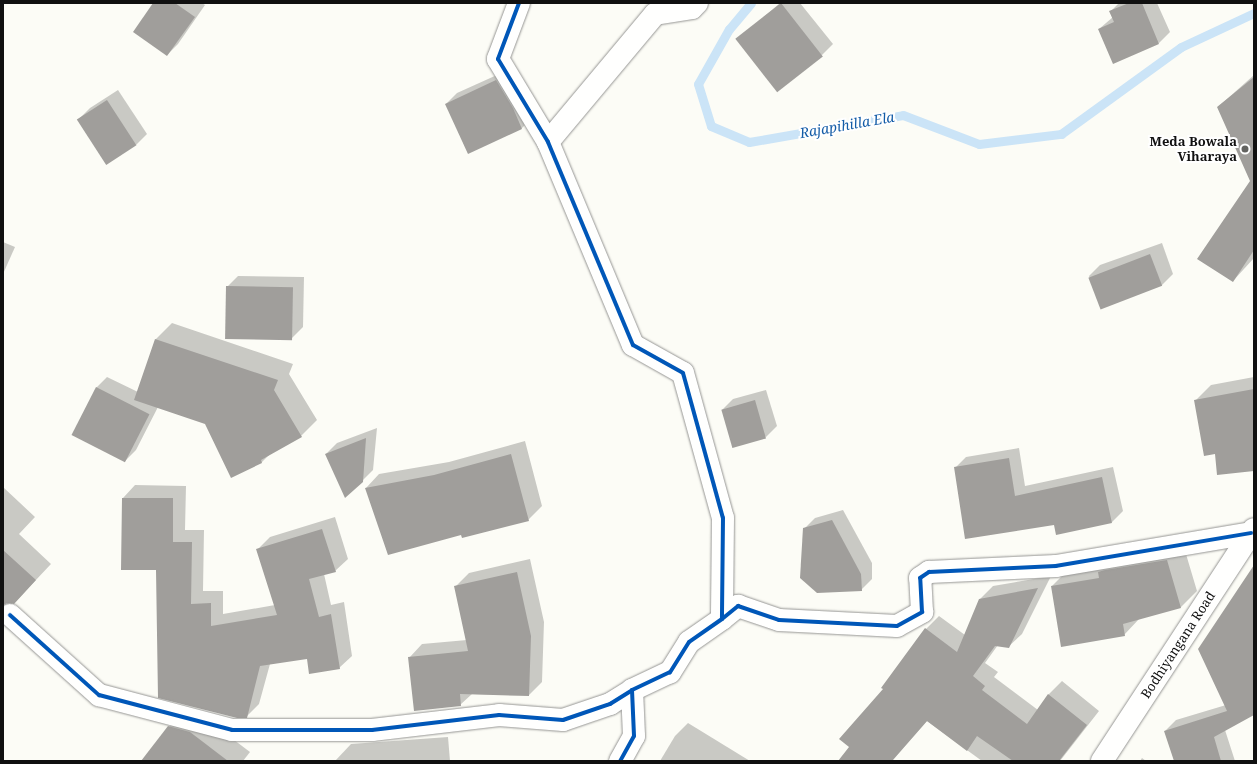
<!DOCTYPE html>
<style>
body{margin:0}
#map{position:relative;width:1257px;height:764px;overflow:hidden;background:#fcfcf6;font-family:"Noto Serif",serif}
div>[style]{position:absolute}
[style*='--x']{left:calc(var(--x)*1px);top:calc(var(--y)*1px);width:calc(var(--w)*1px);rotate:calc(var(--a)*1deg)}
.shadow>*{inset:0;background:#0003}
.stream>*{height:9px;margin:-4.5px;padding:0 4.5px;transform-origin:4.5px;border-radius:4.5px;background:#cbe4f7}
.building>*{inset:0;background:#a09e9b;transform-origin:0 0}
.roads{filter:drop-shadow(0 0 1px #969694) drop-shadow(0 0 1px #969694)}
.minor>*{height:22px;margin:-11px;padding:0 11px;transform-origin:11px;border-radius:11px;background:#fffffe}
.tertiary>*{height:22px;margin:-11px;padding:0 11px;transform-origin:11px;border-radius:11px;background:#fffffe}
.cycleway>*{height:4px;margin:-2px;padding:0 2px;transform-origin:2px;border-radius:2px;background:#0057b8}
.dots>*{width:11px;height:11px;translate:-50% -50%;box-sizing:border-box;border:2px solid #fff;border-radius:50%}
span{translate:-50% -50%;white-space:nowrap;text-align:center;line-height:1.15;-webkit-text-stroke:4px #fff;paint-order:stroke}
.poi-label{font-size:13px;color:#101010;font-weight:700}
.right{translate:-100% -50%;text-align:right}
.street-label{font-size:13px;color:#101010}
.water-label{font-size:14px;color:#145ca7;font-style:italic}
.frame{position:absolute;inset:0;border:4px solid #101010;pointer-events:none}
</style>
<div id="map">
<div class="shadow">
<i style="clip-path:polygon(154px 3px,202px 3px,205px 5px,178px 44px,167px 55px)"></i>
<i style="clip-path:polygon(780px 3px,800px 3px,833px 44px,822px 55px,738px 39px)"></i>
<i style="clip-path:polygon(1119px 3px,1157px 3px,1170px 32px,1159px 43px,1099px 29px,1113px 17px,1110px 12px)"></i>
<i style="clip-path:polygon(508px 70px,533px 117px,522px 128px,468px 153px,446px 104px,457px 93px)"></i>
<i style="clip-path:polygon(1254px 75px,1254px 258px,1233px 281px,1251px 181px,1218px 107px)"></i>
<i style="clip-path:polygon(118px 90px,147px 134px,136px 145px,79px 119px,90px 108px)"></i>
<i style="clip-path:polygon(3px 242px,15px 247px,3px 274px)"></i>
<i style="clip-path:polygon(1162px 243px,1173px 274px,1162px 285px,1101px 307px,1089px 276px,1100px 265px)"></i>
<i style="clip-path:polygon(238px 276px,304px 277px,303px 327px,292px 338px,227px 287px)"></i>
<i style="clip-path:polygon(172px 323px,293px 364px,289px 374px,317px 420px,301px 436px,270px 454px,262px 462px,232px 476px,206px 423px,158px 407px,136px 450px,125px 461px,96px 388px,107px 377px,138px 392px,156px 339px)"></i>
<i style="clip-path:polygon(1254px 377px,1254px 470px,1216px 453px,1195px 401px,1211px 385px)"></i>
<i style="clip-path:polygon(766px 390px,777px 426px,766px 437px,722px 410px,733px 399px)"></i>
<i style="clip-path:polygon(377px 428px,373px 470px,362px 481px,326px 454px,337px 443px)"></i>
<i style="clip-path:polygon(525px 441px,542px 506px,528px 520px,462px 534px,388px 553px,366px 488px,379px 474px,449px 462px)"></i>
<i style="clip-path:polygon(1019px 448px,1025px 486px,1113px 467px,1123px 511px,1112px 522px,1055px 524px,955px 468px,966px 457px)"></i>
<i style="clip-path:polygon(135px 485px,186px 486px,185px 530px,204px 530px,203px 591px,223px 591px,223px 614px,275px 605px,257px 550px,270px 537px,335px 517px,348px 559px,335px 571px,324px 574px,331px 605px,344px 602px,352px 656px,339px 668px,308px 657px,270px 664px,259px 704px,247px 716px,157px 569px,123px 498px)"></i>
<i style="clip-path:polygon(3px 487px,35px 517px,19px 534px,51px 564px,3px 615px)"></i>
<i style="clip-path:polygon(843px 510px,872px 563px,872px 579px,861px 590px,804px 529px,815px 518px)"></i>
<i style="clip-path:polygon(1183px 544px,1197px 591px,1181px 607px,1140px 618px,1124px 635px,1052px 586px,1068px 570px)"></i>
<i style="clip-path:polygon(530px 559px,544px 622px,542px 682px,529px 695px,472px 694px,460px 705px,409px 658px,422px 644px,467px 640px,455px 587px,469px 573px)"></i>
<i style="clip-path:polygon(1254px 571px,1254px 714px,1225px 730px,1235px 761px,1175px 761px,1165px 731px,1176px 720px,1226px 705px)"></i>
<i style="clip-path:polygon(1051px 576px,1022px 634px,1008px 647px,998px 645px,985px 663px,998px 672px,994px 677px,1038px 710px,1049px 694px,1062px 681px,1099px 711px,1060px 761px,982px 761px,927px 721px,892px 761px,840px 761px,850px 747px,884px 689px,926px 629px,939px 616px,965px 635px,980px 599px,993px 586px)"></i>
<i style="clip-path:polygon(183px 712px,205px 718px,250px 752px,243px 761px,142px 761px,169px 727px)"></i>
<i style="clip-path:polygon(688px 723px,750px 761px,660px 761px,675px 736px)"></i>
<i style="clip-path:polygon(448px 737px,450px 761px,335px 761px,351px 744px)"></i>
<i style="clip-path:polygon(1142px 758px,1146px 761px,1140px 761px)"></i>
</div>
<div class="stream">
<i style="--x:751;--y:3;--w:34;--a:130"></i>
<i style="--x:729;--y:29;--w:63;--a:119.4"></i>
<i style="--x:698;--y:84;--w:44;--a:72.8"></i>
<i style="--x:711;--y:126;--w:41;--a:22.8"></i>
<i style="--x:749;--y:142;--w:156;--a:-9.9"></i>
<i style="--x:903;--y:115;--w:81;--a:20.9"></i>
<i style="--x:979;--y:144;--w:83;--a:-7"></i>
<i style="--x:1061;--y:134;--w:148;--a:-35.9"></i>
<i style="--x:1181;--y:47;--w:81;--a:-25"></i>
</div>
<div class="building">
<i style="clip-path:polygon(153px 3px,175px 3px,195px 17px,167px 56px,133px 32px)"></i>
<i style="left:781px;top:3px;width:68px;height:58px;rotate:52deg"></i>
<i style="clip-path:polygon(1129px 3px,1142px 3px,1159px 44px,1113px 64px,1098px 29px,1114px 22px,1109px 11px)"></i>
<i style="clip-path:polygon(1254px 77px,1254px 250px,1233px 282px,1197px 259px,1250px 181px,1217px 107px)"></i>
<i style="clip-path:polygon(496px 80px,513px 108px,522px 129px,468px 154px,445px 104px)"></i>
<i style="left:107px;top:100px;width:54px;height:36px;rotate:57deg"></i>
<i style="left:1150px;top:254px;width:34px;height:66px;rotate:69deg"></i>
<i style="left:226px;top:286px;width:67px;height:53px;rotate:1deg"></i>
<i style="clip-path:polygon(155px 339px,278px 380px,274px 390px,302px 437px,261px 460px,262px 463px,231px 478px,205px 424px,134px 400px)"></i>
<i style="left:96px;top:387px;width:60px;height:54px;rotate:27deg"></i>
<i style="clip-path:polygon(1254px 389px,1254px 471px,1217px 475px,1215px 454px,1204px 456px,1194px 400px)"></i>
<i style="left:755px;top:400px;width:40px;height:35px;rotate:74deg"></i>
<i style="clip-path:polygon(366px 438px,363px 482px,345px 498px,325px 454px)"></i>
<i style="clip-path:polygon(511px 454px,529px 521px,462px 538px,461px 535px,388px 555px,365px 488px,434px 475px)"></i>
<i style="clip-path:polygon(1009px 458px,1015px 496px,1102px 477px,1112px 523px,1056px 535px,1054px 525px,965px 539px,954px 467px)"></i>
<i style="clip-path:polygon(122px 498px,173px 498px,173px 542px,192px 542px,191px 604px,211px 603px,211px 626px,277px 615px,256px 549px,322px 529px,336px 572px,309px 579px,319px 617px,331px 614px,340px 669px,309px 674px,307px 659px,260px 666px,247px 718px,237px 718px,158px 698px,156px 570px,121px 570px)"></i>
<i style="clip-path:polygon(832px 520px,861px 574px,862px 591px,817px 593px,800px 578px,803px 528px)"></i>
<i style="clip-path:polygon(3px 550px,36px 580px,14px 604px,7px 603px,3px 605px)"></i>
<i style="clip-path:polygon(1167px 560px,1181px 608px,1123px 624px,1125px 636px,1061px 647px,1051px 586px,1099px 578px,1098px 572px,1105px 570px)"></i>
<i style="clip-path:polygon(1254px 565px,1254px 715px,1214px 737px,1221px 761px,1174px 761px,1164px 731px,1227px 711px,1198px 649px)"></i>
<i style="clip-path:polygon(517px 572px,531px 636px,529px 696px,460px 694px,461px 706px,414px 711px,408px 657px,468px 651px,454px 586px)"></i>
<i style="clip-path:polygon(1038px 588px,1009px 648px,995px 646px,973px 676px,985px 686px,982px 690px,1027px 724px,1048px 694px,1087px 725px,1059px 761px,1013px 761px,977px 736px,967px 751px,927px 721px,892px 761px,838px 761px,849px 747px,839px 739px,883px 689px,881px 688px,925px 628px,957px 652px,979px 599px)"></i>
<i style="clip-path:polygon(168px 726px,190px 732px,228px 761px,141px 761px)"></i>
</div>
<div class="roads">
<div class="minor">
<i style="--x:519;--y:3;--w:60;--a:110.6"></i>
<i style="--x:498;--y:59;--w:97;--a:58.9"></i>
<i style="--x:548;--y:142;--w:220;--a:67.3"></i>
<i style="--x:633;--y:345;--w:57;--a:29.2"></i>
<i style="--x:683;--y:373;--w:150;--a:74.6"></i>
<i style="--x:723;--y:518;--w:101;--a:90.6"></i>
<i style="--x:722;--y:619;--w:40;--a:145.1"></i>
<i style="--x:689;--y:642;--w:36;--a:122"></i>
<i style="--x:670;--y:672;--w:42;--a:154.7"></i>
<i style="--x:632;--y:690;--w:46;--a:87.5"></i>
<i style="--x:634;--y:736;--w:29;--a:119"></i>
<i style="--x:548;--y:142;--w:167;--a:-50.1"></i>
<i style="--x:655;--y:14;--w:37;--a:-9"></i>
<i style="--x:692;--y:8;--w:7;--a:-45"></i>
<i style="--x:10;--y:615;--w:120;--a:42"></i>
<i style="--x:99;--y:695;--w:138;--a:14.7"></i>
<i style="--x:232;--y:730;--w:140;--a:0"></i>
<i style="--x:372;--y:730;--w:128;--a:-6.7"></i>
<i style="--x:499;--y:715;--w:64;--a:4.5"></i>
<i style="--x:563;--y:720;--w:50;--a:-18.8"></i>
<i style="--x:610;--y:704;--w:26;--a:-32"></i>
<i style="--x:722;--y:619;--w:21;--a:-39"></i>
<i style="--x:738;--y:606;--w:43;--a:18.9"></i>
<i style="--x:779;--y:620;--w:118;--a:2.9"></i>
<i style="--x:897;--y:626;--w:29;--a:-29"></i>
<i style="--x:922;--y:612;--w:34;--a:-93"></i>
<i style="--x:920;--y:578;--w:11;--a:-34"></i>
<i style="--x:929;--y:572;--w:127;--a:-2.7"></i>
<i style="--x:1056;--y:566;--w:198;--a:-9.6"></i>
</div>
<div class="tertiary">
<i style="--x:1102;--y:761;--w:277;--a:-56.8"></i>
</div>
</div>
<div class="cycleway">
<i style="--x:519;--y:3;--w:60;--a:110.6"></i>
<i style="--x:498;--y:59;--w:97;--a:58.9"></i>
<i style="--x:548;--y:142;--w:220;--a:67.3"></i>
<i style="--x:633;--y:345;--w:57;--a:29.2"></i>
<i style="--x:683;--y:373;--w:150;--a:74.6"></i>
<i style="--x:723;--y:518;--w:101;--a:90.6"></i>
<i style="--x:722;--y:619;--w:40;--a:145.1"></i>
<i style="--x:689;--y:642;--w:36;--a:122"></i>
<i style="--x:670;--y:672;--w:42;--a:154.7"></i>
<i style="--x:632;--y:690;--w:46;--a:87.5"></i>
<i style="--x:634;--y:736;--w:29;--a:119"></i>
<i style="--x:10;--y:615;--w:120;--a:42"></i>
<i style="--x:99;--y:695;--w:138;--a:14.7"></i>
<i style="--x:232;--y:730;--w:140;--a:0"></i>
<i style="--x:372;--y:730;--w:128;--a:-6.7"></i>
<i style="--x:499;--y:715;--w:64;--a:4.5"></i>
<i style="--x:563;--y:720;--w:50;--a:-18.8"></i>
<i style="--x:610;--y:704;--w:26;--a:-32"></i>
<i style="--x:722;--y:619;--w:21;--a:-39"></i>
<i style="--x:738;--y:606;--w:43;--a:18.9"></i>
<i style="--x:779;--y:620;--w:118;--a:2.9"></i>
<i style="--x:897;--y:626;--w:29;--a:-29"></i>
<i style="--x:922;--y:612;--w:34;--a:-93"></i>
<i style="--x:920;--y:578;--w:11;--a:-34"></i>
<i style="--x:929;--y:572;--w:127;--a:-2.7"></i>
<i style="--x:1056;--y:566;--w:198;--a:-9.6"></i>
</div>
<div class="dots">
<i style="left:1245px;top:149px;background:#636360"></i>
</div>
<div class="poi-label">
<span class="right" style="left:1237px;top:149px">Meda Bowala<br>Viharaya</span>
</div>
<div class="street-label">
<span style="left:1178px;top:645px;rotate:-57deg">Bodhiyangana Road</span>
</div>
<div class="water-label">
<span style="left:847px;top:125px;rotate:-10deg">Rajapihilla Ela</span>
</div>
<div class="frame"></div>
</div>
